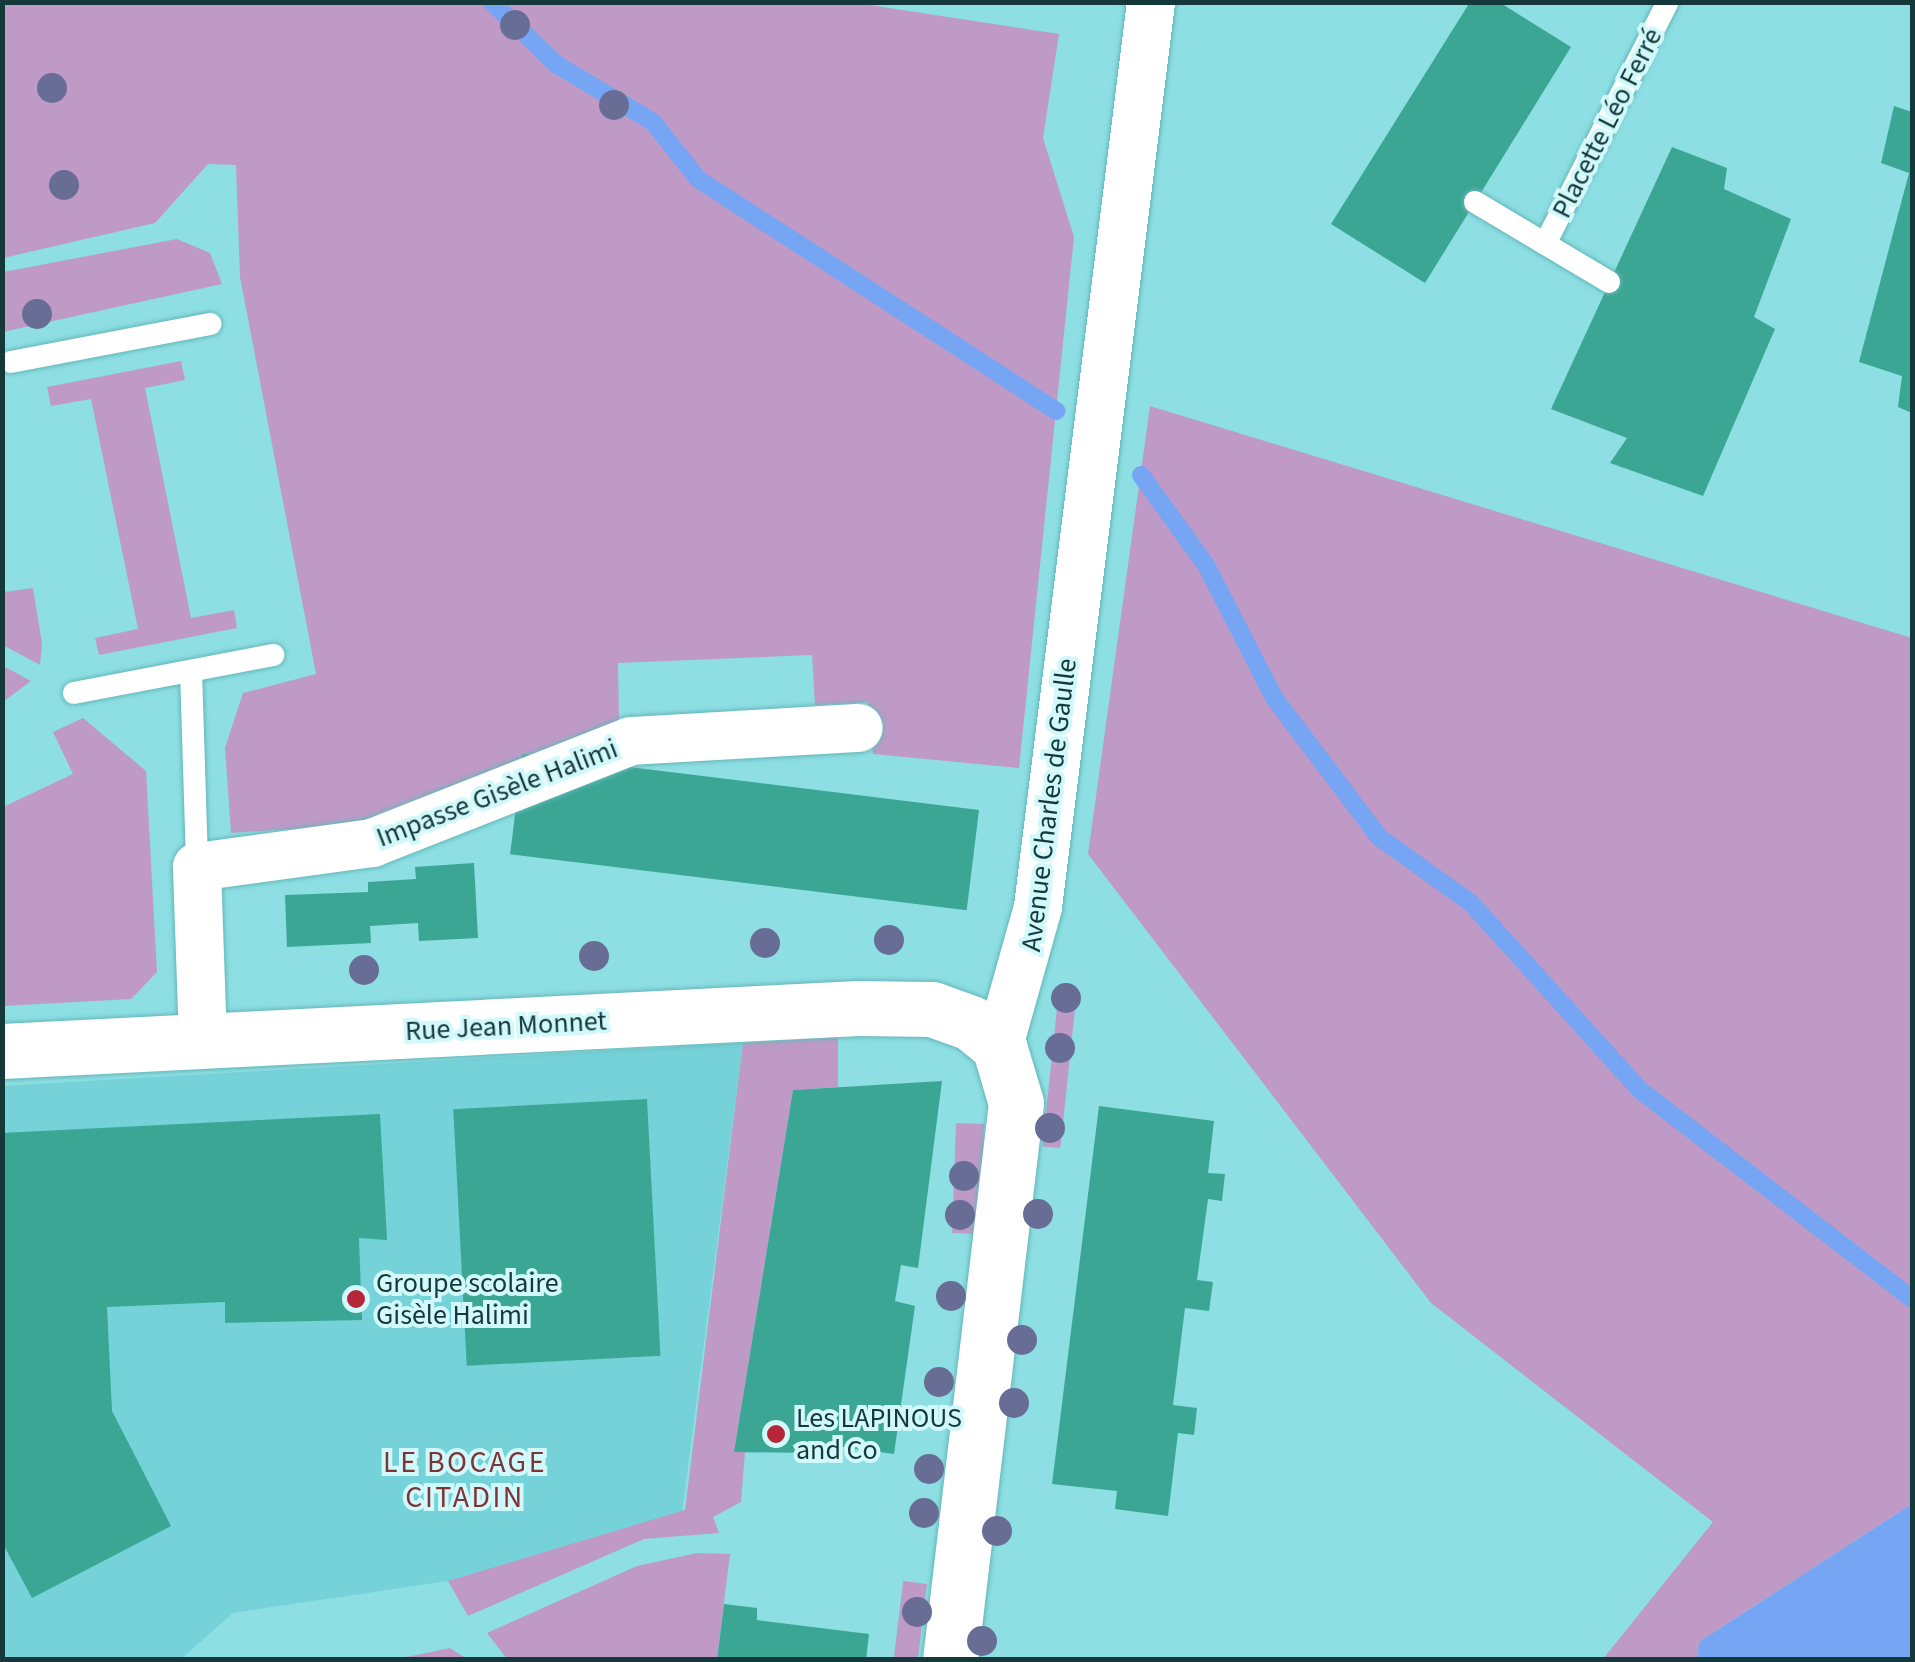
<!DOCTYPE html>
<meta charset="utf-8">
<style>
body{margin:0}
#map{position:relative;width:1915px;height:1662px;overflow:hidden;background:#8ddfe3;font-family:"Source Sans 3",sans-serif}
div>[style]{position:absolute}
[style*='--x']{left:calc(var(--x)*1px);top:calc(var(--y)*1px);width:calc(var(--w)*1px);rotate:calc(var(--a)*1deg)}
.built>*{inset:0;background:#75d2d8}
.green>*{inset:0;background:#bf9ac7;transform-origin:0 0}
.water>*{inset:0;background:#76a5f3}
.stream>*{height:18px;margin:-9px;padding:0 9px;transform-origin:9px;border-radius:9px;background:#76a5f3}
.building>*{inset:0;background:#3ba694;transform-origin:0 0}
.roads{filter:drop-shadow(0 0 2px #64b6ba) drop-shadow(0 0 2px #64b6ba)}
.lane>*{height:22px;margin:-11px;padding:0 11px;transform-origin:11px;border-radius:11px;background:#fff}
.street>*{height:48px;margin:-24px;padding:0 24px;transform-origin:24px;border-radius:24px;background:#fff}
.secondary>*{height:55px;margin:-27.5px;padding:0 27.5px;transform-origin:27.5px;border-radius:27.5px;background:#fff}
.trees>*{width:30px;height:30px;margin:-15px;border-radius:50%;background:#686d95}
.dots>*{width:28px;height:28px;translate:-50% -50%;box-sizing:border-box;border:5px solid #d1f8fa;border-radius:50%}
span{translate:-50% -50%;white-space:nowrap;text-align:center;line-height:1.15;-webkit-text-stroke:8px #d1f8fa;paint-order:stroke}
.street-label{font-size:28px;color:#15383a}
.poi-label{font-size:28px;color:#15383a}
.left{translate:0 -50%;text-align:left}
.neighbourhood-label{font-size:30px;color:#7c3437;letter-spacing:2.5px}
.frame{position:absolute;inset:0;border:5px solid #15383a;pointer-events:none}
</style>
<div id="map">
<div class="built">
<i style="clip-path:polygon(743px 1043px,682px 1513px,448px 1581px,233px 1613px,181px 1659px,3px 1660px,3px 1086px)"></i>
</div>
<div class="green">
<i style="clip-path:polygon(850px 2px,1059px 34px,1043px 138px,1074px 237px,1019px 768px,873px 754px,868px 702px,815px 705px,812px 655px,618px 663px,619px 724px,364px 824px,231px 833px,225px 748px,243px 693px,316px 674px,240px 277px,236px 165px,208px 164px,155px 223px,3px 258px,3px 3px)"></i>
<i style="clip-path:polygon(177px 239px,210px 253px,222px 284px,3px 332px,3px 272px)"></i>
<i style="clip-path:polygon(181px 361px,185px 380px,145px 388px,191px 618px,234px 610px,237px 628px,99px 655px,95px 638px,138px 629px,91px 399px,51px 406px,47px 387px)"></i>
<i style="clip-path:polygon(1150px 406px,1912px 638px,1912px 1504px,1699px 1642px,1698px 1659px,1603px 1659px,1713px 1522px,1431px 1303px,1088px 854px)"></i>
<i style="clip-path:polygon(33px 588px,42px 644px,40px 665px,3px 645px,3px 592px)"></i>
<i style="clip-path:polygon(3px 666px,31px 681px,3px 702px)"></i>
<i style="clip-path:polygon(83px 718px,146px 771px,157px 972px,131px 999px,3px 1006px,3px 807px,73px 774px,53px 732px)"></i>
<i style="left:1059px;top:989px;width:18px;height:158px;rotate:6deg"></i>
<i style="clip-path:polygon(838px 1037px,838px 1087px,793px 1090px,734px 1452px,745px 1452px,741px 1502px,713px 1517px,719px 1533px,644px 1539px,468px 1616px,448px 1581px,685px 1510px,743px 1043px)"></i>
<i style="left:956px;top:1123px;width:28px;height:110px;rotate:2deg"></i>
<i style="clip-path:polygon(697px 1553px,730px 1554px,717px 1659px,507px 1659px,487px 1633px,637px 1566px)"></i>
<i style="left:927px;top:1584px;width:76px;height:24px;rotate:97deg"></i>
<i style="clip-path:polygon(450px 1648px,467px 1659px,389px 1659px,412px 1656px)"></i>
</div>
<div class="water">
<i style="clip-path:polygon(1912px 1504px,1912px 1659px,1698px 1659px,1699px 1642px)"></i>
</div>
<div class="stream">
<i style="--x:492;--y:2;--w:89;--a:44.1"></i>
<i style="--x:556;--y:64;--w:113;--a:30.9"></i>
<i style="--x:653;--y:122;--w:73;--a:51.7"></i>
<i style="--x:698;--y:179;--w:427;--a:32.9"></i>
<i style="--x:1141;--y:475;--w:111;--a:54.2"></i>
<i style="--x:1206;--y:565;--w:151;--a:62.8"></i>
<i style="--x:1275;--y:699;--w:173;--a:53"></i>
<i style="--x:1379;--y:837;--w:113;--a:35.7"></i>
<i style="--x:1471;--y:903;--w:252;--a:47.9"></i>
<i style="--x:1640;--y:1090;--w:343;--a:37.5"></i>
</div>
<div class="building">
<i style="clip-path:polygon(1470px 2px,1499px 2px,1571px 47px,1425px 283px,1331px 224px)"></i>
<i style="clip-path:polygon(1894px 106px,1912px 112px,1912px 413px,1898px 407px,1902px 376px,1859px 362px,1909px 173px,1881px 163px)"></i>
<i style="clip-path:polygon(1672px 147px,1727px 168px,1724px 189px,1791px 219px,1754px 317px,1775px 329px,1703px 496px,1610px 463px,1627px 438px,1551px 409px)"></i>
<i style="left:979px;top:810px;width:101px;height:460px;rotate:97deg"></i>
<i style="clip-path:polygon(474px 863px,478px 938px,419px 941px,418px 923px,370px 926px,371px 943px,287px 947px,285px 895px,368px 892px,368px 882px,416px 879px,415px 867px)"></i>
<i style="clip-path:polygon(942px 1081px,918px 1268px,901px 1265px,895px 1301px,915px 1306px,894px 1454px,814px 1443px,813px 1453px,734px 1452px,793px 1090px)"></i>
<i style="left:647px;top:1099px;width:257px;height:194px;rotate:87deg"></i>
<i style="clip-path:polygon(1099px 1106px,1214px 1121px,1208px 1173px,1225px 1174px,1222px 1201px,1208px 1199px,1197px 1280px,1213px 1282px,1209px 1311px,1185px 1308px,1173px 1405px,1197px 1408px,1194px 1435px,1178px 1433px,1168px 1516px,1115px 1509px,1117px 1491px,1052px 1484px)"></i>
<i style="clip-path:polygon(380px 1114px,387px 1240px,359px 1238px,362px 1320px,225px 1323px,225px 1302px,107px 1307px,112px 1411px,171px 1526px,32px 1598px,2px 1542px,2px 1133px)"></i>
<i style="clip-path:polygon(724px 1604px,757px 1608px,757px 1620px,869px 1634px,866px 1660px,717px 1660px)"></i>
</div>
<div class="roads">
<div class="lane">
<i style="--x:1475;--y:202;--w:156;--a:30.8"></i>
<i style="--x:1545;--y:244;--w:271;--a:-63.1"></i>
<i style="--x:11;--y:362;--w:203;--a:-10.8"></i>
<i style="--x:191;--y:671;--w:196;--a:88.2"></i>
<i style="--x:74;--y:693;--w:203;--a:-10.8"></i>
</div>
<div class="street">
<i style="--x:203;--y:1041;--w:174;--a:-92"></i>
<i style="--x:197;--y:867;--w:177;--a:-7.8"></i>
<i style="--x:372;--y:843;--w:278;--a:-21.5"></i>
<i style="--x:631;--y:741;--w:228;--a:-3.3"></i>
<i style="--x:999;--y:1046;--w:144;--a:-74.3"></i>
<i style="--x:1038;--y:907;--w:912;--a:-82.88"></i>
</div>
<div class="secondary">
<i style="--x:2;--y:1051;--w:857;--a:-2.88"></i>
<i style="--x:858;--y:1008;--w:74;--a:0.8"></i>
<i style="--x:932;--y:1009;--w:41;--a:19.7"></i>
<i style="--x:971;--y:1023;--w:36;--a:39"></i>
<i style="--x:999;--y:1046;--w:59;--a:73.4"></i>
<i style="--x:1016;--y:1103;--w:561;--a:96.76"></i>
</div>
</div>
<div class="trees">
<i style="left:515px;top:25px"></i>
<i style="left:52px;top:88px"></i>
<i style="left:614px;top:105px"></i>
<i style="left:64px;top:185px"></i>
<i style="left:37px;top:314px"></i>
<i style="left:889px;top:940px"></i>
<i style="left:765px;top:943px"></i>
<i style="left:594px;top:956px"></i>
<i style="left:364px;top:970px"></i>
<i style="left:1066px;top:998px"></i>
<i style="left:1060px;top:1048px"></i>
<i style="left:1050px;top:1128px"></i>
<i style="left:964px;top:1176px"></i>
<i style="left:1038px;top:1214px"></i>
<i style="left:960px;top:1215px"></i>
<i style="left:951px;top:1296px"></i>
<i style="left:1022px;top:1340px"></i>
<i style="left:939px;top:1382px"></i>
<i style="left:1014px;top:1403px"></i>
<i style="left:929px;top:1469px"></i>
<i style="left:924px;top:1513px"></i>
<i style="left:997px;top:1531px"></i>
<i style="left:917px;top:1612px"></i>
<i style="left:982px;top:1641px"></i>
</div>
<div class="dots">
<i style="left:356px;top:1299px;background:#b72638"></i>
<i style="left:776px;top:1434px;background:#b72638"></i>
</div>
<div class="street-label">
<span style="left:1607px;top:123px;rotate:-63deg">Placette Léo Ferré</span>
<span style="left:497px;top:793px;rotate:-21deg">Impasse Gisèle Halimi</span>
<span style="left:1049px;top:805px;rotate:-83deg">Avenue Charles de Gaulle</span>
<span style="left:506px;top:1026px;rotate:-3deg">Rue Jean Monnet</span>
</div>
<div class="poi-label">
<span class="left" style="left:376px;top:1299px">Groupe scolaire<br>Gisèle Halimi</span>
<span class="left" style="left:796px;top:1434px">Les LAPINOUS<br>and Co</span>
</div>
<div class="neighbourhood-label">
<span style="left:465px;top:1480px">LE BOCAGE<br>CITADIN</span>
</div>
<div class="frame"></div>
</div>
